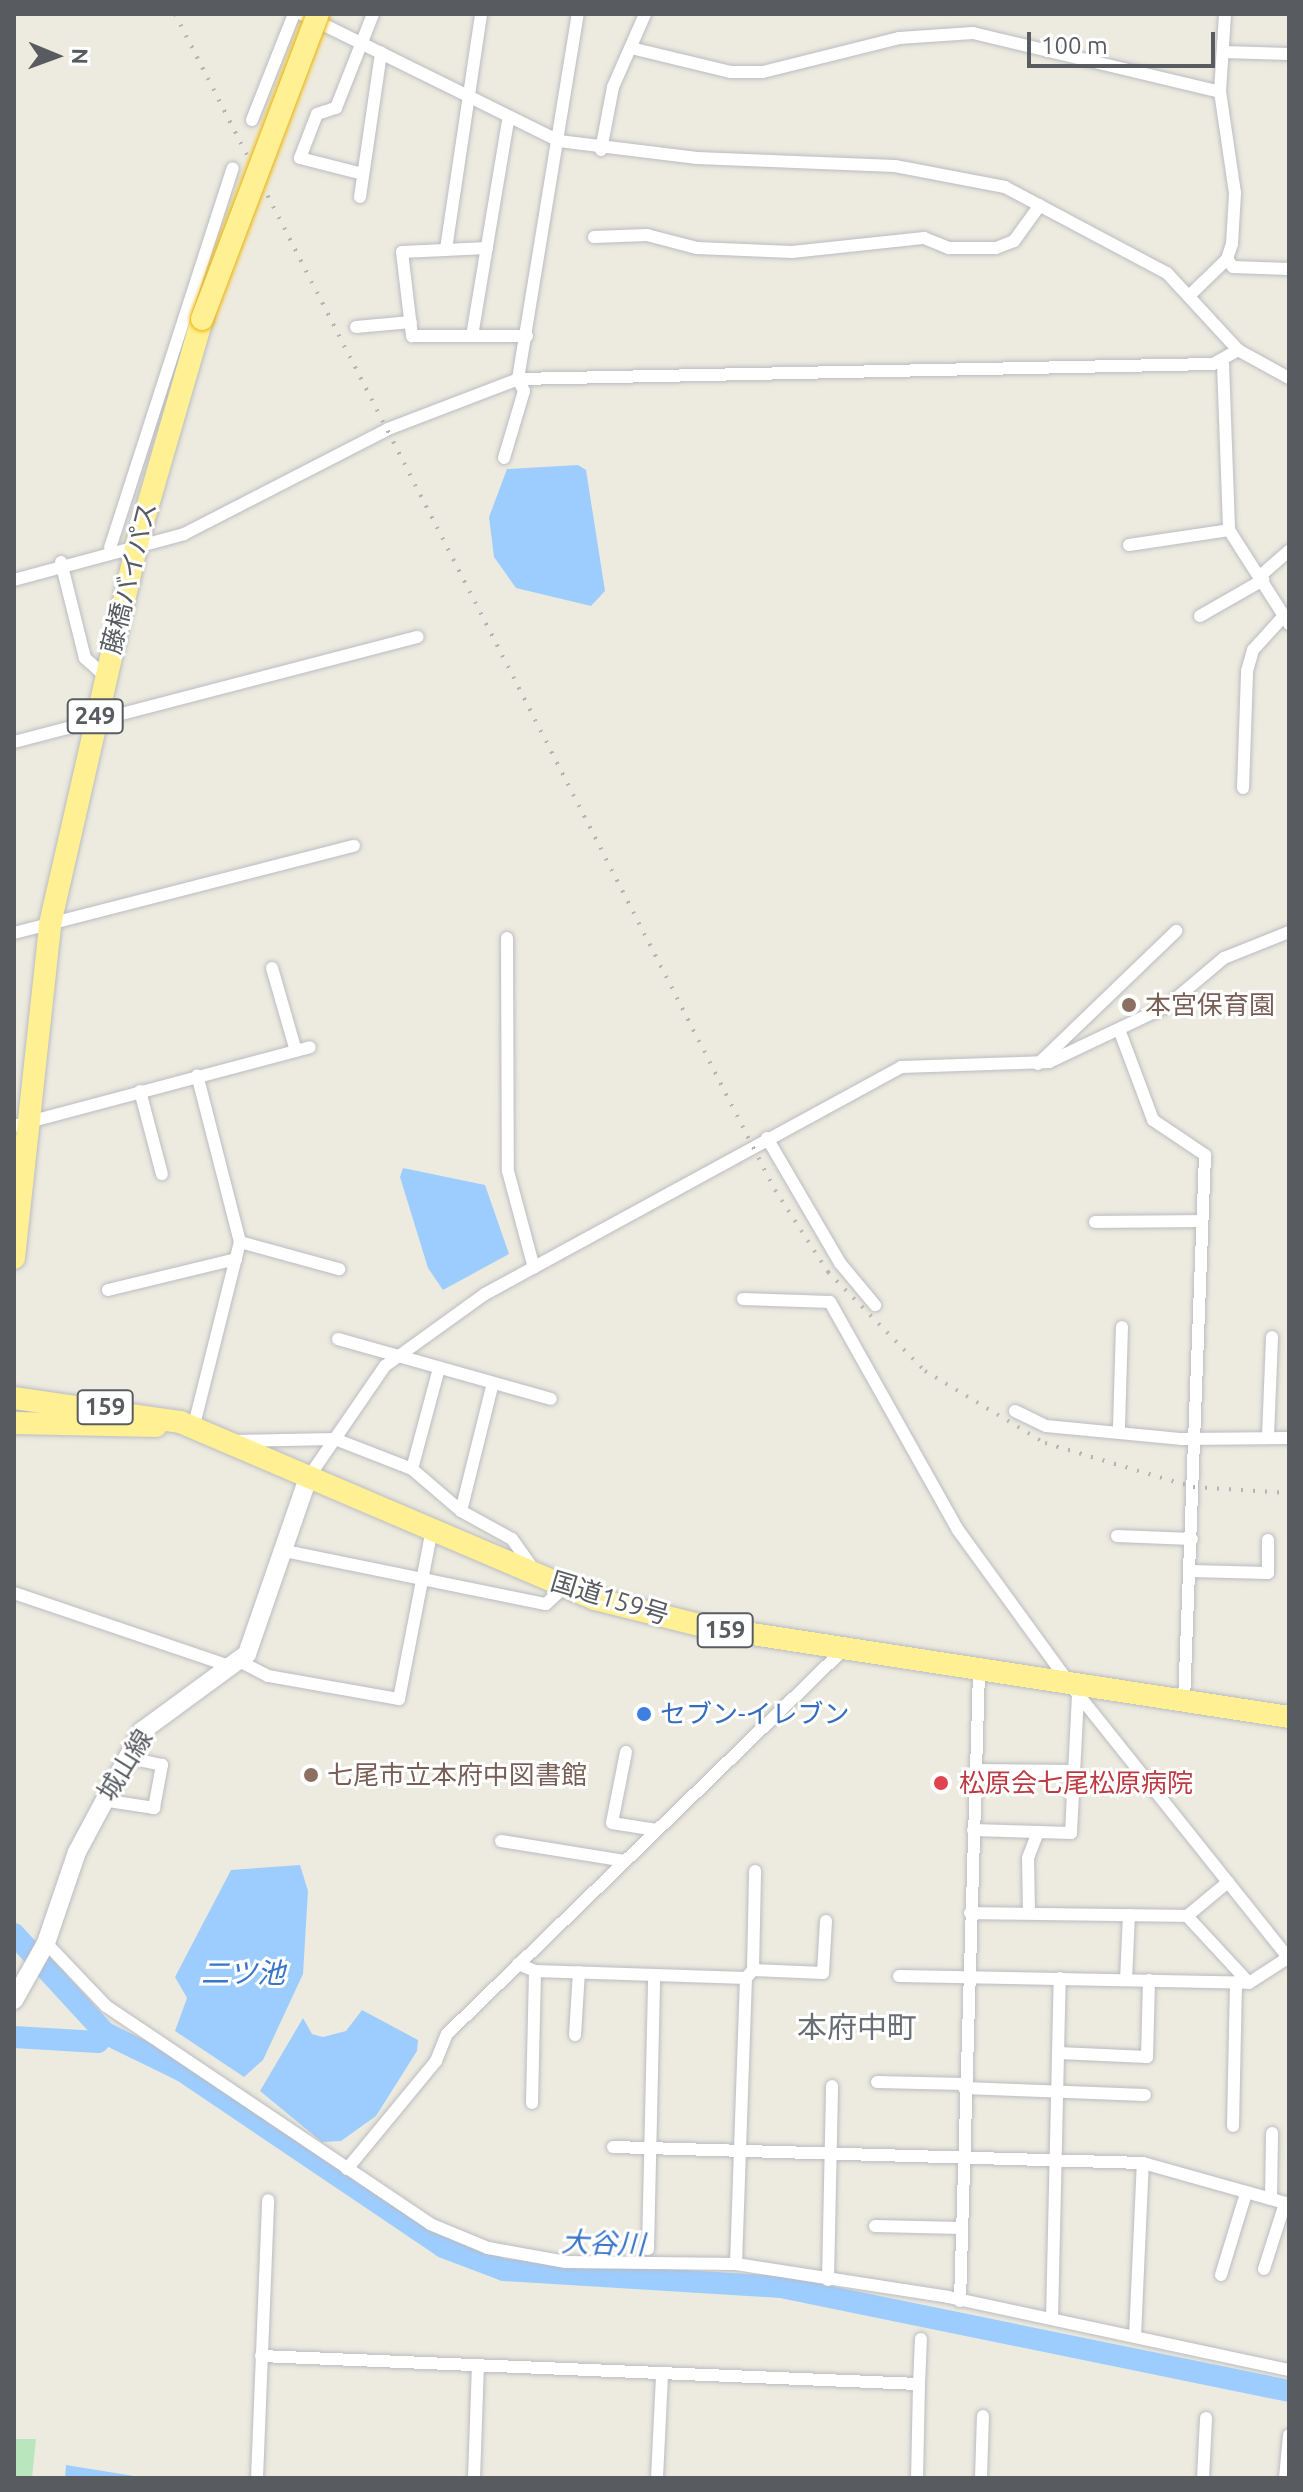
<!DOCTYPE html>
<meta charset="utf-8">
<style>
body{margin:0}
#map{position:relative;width:1303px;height:2492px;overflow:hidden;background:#edebdf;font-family:Ubuntu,"Noto Sans JP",sans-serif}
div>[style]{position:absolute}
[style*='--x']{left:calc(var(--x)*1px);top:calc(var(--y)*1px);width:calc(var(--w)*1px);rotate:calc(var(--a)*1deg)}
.green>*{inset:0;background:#b9e6bc}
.water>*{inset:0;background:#9dcdff}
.river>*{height:22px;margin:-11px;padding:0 11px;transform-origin:11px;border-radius:11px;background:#9dcdff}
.roads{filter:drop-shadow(0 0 2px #babcc2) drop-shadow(0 0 2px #babcc2)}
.minor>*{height:12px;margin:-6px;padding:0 6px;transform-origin:6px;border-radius:6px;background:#fff}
.secondary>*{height:18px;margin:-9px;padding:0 9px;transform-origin:9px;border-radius:9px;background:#fff}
.trunk>*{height:22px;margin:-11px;padding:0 11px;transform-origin:11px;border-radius:11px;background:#fff093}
.rail>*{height:4px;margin-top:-2px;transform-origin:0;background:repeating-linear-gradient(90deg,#b3b4b4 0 2px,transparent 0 12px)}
.bridges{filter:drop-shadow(0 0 2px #ecb300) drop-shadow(0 0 2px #ecb300)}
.trunk-bridge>*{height:22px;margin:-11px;padding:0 11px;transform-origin:11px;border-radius:11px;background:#fff093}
.dots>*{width:22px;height:22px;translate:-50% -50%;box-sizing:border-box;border:4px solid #fff;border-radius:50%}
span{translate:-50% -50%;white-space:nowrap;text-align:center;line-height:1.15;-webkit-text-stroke:6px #fff;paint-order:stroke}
.shield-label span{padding:2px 6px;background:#fff;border:2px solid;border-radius:6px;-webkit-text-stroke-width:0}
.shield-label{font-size:24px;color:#585c61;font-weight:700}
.street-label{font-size:26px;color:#585c61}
.education-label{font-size:26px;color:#785e54}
.left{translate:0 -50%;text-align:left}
.shop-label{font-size:26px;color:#366cbe}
.health-label{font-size:26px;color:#be3a42}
.water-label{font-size:28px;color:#3975c9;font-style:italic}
.quarter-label{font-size:30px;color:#696e74}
.frame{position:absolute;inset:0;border:16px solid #585c61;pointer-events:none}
.north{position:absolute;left:16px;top:16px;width:80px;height:80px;-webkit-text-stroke:6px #fff;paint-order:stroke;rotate:91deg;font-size:22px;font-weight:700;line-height:32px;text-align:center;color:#585c61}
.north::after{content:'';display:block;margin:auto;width:28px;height:36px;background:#585c61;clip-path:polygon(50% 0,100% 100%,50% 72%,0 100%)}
.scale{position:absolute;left:1027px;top:32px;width:188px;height:36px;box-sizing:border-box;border:4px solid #585c61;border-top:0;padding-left:10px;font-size:24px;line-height:28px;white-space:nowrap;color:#585c61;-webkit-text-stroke:6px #fff;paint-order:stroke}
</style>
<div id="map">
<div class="green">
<i style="clip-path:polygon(14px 2439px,36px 2439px,32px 2478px,14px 2478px)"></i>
</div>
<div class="water">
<i style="clip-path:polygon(578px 465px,586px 470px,605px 591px,591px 606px,516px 588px,494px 557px,489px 517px,507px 469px)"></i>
<i style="clip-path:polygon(403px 1168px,485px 1185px,509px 1254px,443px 1290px,428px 1268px,400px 1177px)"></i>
<i style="clip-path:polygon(300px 1865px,308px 1891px,303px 1974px,263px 2060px,244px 2077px,175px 2031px,187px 1998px,175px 1977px,231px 1870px)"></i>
<i style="clip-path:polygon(362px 2010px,418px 2040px,417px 2051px,376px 2116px,341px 2141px,322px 2142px,260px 2091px,303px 2018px,312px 2034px,323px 2037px,346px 2031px)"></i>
<i style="clip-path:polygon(66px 2465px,140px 2477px,141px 2478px,65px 2478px)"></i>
</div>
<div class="river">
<i style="--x:14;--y:1934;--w:134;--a:47.4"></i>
<i style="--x:105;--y:2033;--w:85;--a:26"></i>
<i style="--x:181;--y:2070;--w:316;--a:34"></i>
<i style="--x:443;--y:2247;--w:65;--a:20.7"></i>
<i style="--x:504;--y:2270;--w:278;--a:3.5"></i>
<i style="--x:781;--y:2287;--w:519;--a:11.57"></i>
<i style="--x:14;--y:2037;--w:84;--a:3.4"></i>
<i style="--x:98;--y:2042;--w:11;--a:-52"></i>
</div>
<div class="roads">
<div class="minor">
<i style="--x:302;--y:14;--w:287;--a:26.3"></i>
<i style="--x:559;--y:141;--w:139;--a:7"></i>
<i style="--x:697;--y:158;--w:198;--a:2.3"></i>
<i style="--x:895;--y:166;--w:112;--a:10.8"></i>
<i style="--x:1005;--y:187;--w:183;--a:28"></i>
<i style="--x:1167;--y:273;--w:105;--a:47.3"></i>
<i style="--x:1238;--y:350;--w:58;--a:28.8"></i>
<i style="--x:631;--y:48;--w:103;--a:13.5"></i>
<i style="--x:731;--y:72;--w:32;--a:0"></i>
<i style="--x:763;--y:72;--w:140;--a:-14"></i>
<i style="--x:899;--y:38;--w:74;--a:-3.9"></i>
<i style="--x:973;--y:33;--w:254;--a:13.4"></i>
<i style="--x:1223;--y:52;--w:66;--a:1.7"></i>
<i style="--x:252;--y:120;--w:114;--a:-68.4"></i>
<i style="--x:601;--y:150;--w:64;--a:-79.2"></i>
<i style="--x:613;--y:87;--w:80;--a:-66.3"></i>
<i style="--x:363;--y:174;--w:65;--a:-165.7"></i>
<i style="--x:300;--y:158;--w:47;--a:-68.9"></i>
<i style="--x:317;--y:114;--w:20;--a:-18"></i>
<i style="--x:336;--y:108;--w:101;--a:-68.5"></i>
<i style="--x:360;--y:197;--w:146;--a:-81.7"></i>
<i style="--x:594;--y:237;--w:53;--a:-2.2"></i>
<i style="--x:647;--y:235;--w:52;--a:14.6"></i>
<i style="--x:697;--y:248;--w:95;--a:2.4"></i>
<i style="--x:792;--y:252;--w:133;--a:-6.1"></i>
<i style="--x:924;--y:238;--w:27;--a:22"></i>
<i style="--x:949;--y:248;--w:47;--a:0"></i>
<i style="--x:996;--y:248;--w:19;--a:-21"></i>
<i style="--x:1014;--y:241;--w:44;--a:-54.2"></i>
<i style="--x:487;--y:248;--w:85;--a:177.3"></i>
<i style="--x:402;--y:252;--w:85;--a:83.2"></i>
<i style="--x:412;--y:336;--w:115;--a:0"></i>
<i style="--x:446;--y:249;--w:238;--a:-81.5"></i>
<i style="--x:1227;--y:259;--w:10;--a:53"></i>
<i style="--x:1233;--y:267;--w:56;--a:2"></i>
<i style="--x:1190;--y:295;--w:52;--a:-44.2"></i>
<i style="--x:1227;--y:259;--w:16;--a:-72"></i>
<i style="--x:1232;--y:244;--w:51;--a:-86.6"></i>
<i style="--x:1235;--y:193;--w:102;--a:-98.4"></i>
<i style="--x:1220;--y:92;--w:78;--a:-86.3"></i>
<i style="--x:356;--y:327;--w:55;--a:-5.2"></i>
<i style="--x:472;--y:336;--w:218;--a:-80.5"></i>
<i style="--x:1223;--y:364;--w:166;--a:87.9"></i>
<i style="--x:1229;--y:530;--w:112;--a:57.4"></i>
<i style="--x:504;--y:458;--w:70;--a:-73.4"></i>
<i style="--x:524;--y:391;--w:13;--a:-117"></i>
<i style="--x:518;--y:379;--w:370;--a:-80.7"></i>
<i style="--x:1129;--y:545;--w:101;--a:-8.5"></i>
<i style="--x:110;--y:548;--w:399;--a:-72.1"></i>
<i style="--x:61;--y:562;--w:99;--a:76"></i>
<i style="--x:85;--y:658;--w:25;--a:42"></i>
<i style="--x:1260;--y:576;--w:38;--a:-41"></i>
<i style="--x:14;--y:580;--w:176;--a:-15.1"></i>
<i style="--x:184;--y:534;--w:229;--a:-27.2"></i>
<i style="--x:388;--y:429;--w:139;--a:-21"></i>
<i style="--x:518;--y:379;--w:695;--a:-1.24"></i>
<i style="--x:1213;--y:364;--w:29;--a:-29"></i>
<i style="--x:1200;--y:616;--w:73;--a:-29.7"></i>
<i style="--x:14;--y:742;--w:417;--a:-14.6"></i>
<i style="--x:1243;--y:788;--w:117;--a:-88"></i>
<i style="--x:1247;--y:671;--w:22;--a:-74"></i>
<i style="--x:1253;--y:650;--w:43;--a:-47.8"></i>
<i style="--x:14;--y:933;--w:351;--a:-14.4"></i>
<i style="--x:507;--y:938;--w:233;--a:89.8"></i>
<i style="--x:508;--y:1171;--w:100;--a:75"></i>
<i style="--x:272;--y:968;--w:86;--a:73.9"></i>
<i style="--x:1120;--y:1032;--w:94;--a:69.4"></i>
<i style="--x:1153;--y:1120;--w:63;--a:33.9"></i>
<i style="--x:1205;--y:1155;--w:546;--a:92.2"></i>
<i style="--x:1038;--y:1064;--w:192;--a:-43.9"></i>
<i style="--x:140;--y:1091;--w:86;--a:75.2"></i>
<i style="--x:14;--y:1126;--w:306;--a:-14.9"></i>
<i style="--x:767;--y:1138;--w:145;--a:59.7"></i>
<i style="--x:840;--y:1263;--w:55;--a:50.2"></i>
<i style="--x:1095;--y:1222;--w:107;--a:-0.5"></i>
<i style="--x:240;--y:1242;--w:103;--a:15.3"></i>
<i style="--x:108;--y:1290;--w:132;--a:-13.6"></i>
<i style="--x:743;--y:1299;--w:87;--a:2"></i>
<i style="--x:830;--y:1302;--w:261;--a:60.7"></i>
<i style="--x:958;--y:1530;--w:189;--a:54"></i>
<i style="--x:1069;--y:1683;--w:353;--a:51.4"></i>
<i style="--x:338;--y:1339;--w:221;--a:15.7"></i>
<i style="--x:1015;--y:1411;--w:34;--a:26"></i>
<i style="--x:1046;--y:1426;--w:137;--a:5.5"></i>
<i style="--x:1182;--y:1439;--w:107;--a:-0.5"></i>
<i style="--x:1119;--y:1427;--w:100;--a:-88.3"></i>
<i style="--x:193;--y:1429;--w:193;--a:-75.9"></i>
<i style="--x:240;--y:1242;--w:172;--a:-104.4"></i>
<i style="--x:1268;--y:1437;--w:100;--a:-87.7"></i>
<i style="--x:234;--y:1441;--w:101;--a:-1.1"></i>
<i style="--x:335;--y:1439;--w:83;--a:21.3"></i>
<i style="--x:412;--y:1469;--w:65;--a:40.6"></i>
<i style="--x:461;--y:1511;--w:58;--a:28.8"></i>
<i style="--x:512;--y:1539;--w:42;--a:54.8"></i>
<i style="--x:412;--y:1469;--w:105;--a:-75"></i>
<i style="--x:308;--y:1478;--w:136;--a:-55.5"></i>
<i style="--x:385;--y:1366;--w:123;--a:-35.8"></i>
<i style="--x:485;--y:1294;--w:474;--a:-28.6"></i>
<i style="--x:901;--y:1067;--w:148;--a:-1.9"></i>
<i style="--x:1049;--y:1062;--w:131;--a:-25.4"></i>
<i style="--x:1167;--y:1006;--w:75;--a:-40.1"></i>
<i style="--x:1224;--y:958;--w:70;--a:-21.8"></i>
<i style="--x:461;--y:1511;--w:132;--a:-76"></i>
<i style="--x:1117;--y:1536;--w:75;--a:2.3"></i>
<i style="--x:285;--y:1551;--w:266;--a:11.5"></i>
<i style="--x:546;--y:1604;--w:26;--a:-43"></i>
<i style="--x:1191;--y:1571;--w:77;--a:1.5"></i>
<i style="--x:1268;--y:1573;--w:33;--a:-90"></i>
<i style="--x:14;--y:1593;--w:231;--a:18.7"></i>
<i style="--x:235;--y:1659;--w:37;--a:27"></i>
<i style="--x:268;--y:1676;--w:133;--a:10"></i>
<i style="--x:399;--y:1699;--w:168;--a:-79"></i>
<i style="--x:626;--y:1752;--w:72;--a:101.2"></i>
<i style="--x:612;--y:1823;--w:45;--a:9"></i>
<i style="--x:975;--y:1770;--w:100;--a:0.6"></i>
<i style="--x:102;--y:1800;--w:53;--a:8.7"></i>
<i style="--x:154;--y:1808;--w:44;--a:-79.5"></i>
<i style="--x:162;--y:1765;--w:38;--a:-168"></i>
<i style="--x:973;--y:1830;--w:98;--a:1.8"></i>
<i style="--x:1071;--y:1833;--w:139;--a:-87.1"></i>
<i style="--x:501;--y:1841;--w:125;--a:9.2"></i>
<i style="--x:1228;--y:1882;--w:53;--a:140.3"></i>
<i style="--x:1187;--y:1916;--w:91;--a:47.2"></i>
<i style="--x:970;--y:1913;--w:217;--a:0.8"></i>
<i style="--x:1029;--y:1913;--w:55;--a:-91"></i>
<i style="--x:1028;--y:1858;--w:28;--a:-69"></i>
<i style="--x:46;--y:1943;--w:87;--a:46.4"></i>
<i style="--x:106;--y:2006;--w:391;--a:33.9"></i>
<i style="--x:430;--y:2224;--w:63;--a:22.5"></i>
<i style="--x:488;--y:2248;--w:79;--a:10.2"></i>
<i style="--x:566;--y:2262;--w:170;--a:0.7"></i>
<i style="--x:736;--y:2264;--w:215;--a:8.8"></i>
<i style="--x:948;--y:2297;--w:349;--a:12.1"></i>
<i style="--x:518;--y:1964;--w:18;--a:22"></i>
<i style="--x:535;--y:1971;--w:211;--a:1.9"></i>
<i style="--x:746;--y:1978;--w:11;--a:-49"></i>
<i style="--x:753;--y:1970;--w:70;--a:2.5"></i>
<i style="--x:823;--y:1973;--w:52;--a:-86.7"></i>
<i style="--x:753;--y:1970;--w:99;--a:-88.8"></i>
<i style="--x:899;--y:1976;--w:350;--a:1.1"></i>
<i style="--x:1249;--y:1983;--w:48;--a:-33"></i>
<i style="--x:1126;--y:1980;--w:65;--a:-87.4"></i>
<i style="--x:575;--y:2035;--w:63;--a:-86.4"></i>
<i style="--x:1059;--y:2053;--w:88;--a:2.6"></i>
<i style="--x:1147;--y:2057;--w:77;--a:-88.5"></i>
<i style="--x:877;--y:2082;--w:87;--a:1.3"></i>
<i style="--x:964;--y:2088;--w:181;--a:2.2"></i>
<i style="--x:532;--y:2103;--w:132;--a:-88.7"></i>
<i style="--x:1233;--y:2126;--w:144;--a:-88.8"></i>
<i style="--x:613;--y:2147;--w:530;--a:1.73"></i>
<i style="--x:1143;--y:2163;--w:152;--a:15.7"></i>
<i style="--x:347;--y:2169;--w:140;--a:-50.5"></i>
<i style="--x:436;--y:2061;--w:29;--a:-68"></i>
<i style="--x:447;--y:2034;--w:553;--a:-44.12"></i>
<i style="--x:1271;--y:2199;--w:66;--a:-89.1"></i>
<i style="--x:875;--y:2226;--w:87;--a:1.3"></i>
<i style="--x:648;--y:2249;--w:274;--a:-88.7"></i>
<i style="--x:736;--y:2264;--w:286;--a:-88"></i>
<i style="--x:1264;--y:2269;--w:69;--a:-72.3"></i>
<i style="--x:1221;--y:2275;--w:86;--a:-73"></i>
<i style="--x:828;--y:2280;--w:194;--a:-88.8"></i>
<i style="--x:960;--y:2301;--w:630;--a:-88.27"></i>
<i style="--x:1052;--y:2319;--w:341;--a:-88.7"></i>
<i style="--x:1135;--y:2336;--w:173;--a:-87.4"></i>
<i style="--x:261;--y:2356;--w:659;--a:2.44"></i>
<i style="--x:919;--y:2384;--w:94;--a:91.2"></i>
<i style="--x:919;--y:2384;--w:45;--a:-87.5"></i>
<i style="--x:257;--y:2478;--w:278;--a:-87.7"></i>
<i style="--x:474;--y:2478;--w:112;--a:-88"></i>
<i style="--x:657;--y:2478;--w:104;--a:-87.2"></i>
<i style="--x:981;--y:2478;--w:62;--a:-88.2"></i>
<i style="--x:1203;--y:2478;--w:60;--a:-87.1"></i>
<i style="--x:1285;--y:2478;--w:43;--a:-84.7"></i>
</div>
<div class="secondary">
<i style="--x:14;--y:2000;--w:65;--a:-60.7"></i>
<i style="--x:46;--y:1943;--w:96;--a:-71.2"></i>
<i style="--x:77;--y:1852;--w:137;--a:-61.8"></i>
<i style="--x:142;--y:1731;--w:130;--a:-36.3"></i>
<i style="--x:247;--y:1654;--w:186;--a:-70.9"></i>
</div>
<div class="trunk">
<i style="--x:14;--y:1258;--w:336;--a:-83.8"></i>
<i style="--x:50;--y:924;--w:391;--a:-77.1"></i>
<i style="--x:137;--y:543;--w:233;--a:-73.8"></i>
<i style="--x:14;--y:1398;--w:168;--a:8.2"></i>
<i style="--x:180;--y:1422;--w:451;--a:23.1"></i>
<i style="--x:595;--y:1599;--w:115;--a:14"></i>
<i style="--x:707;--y:1627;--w:589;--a:8.79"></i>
<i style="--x:14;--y:1423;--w:142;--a:1.2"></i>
</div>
</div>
<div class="rail">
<i style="--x:175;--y:14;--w:1320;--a:62.97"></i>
<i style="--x:775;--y:1190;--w:98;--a:57.1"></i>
<i style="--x:828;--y:1272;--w:139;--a:45.6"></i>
<i style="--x:925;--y:1371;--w:140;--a:31"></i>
<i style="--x:1045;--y:1443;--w:154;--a:16.6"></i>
<i style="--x:1193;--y:1487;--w:96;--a:3.6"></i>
</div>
<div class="bridges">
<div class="trunk-bridge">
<i style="--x:202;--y:319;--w:326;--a:-69.2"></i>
</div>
</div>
<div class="dots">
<i style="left:1129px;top:1005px;background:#8d6e63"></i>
<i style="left:644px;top:1714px;background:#3f7fe0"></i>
<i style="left:311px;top:1775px;background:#8d6e63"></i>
<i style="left:941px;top:1783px;background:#e0444e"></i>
</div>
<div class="shield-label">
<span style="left:95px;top:716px">249</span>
<span style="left:105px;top:1407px">159</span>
<span style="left:725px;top:1630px">159</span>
</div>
<div class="street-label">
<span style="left:129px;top:578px;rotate:-76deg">藤橋バイパス</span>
<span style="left:610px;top:1598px;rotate:17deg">国道159号</span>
<span style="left:125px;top:1765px;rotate:-58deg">城山線</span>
</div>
<div class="education-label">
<span class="left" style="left:1145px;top:1005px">本宮保育園</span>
<span class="left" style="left:327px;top:1775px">七尾市立本府中図書館</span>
</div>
<div class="shop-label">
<span class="left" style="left:660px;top:1714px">セブン-イレブン</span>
</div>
<div class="health-label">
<span class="left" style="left:959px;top:1783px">松原会七尾松原病院</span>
</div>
<div class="water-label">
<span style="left:243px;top:1973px">二ツ池</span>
<span style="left:603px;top:2243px;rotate:2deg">大谷川</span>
</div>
<div class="quarter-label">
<span style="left:857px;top:2027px">本府中町</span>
</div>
<div class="frame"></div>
<div class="north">N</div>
<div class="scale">100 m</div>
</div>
